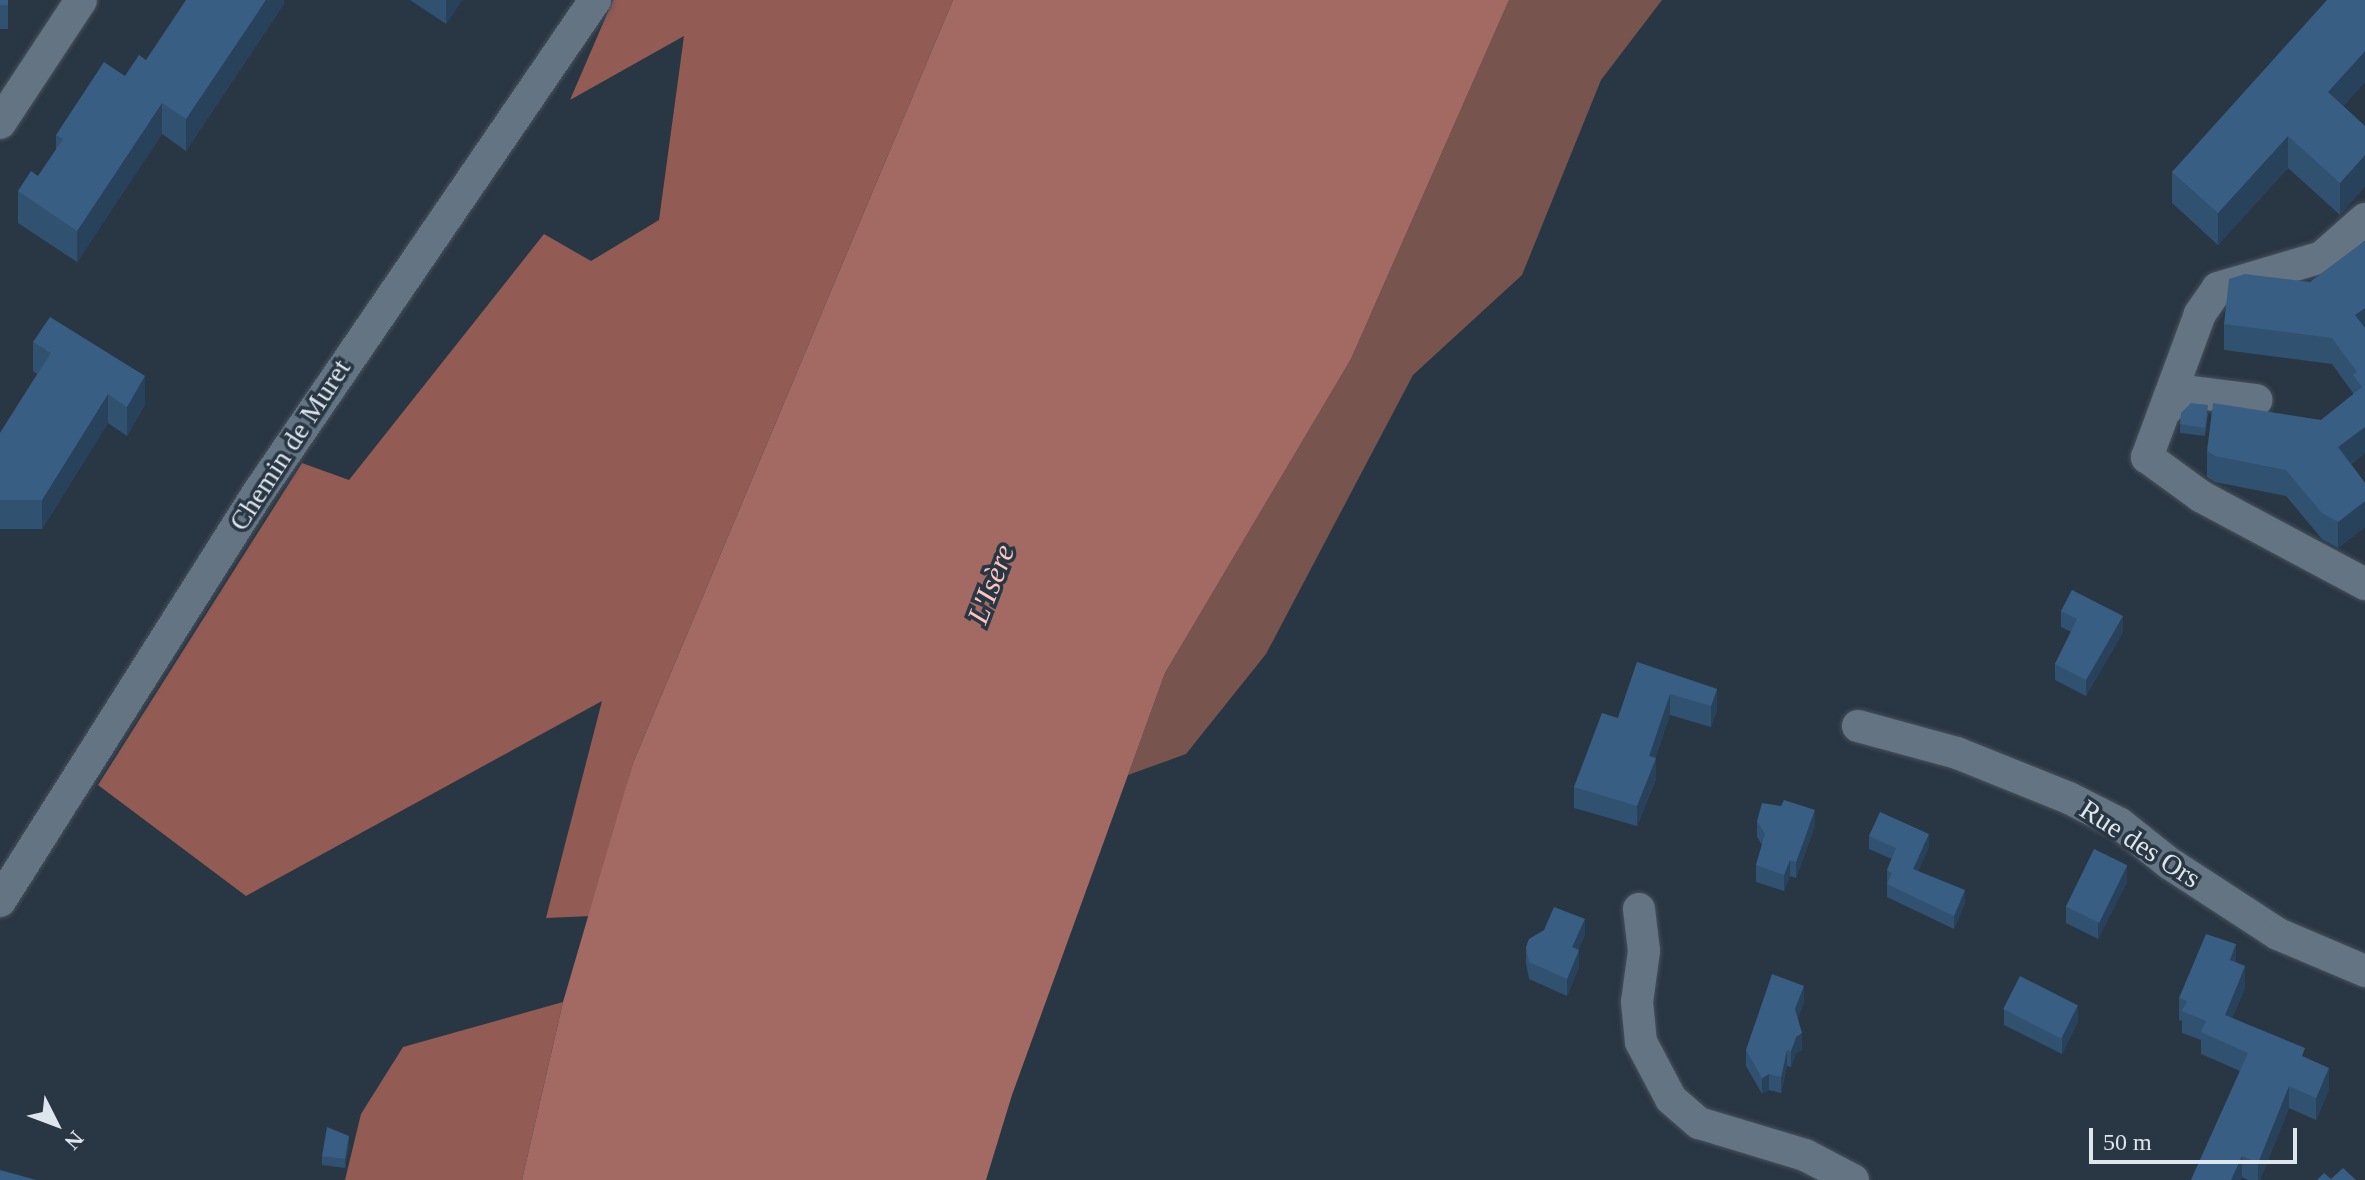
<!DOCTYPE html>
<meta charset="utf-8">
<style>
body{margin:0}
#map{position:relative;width:2365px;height:1180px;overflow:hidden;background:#293643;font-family:"Times New Roman",serif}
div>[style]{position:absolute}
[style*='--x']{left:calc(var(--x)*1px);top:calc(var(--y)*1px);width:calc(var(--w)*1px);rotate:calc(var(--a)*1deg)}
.green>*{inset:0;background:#78544f}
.forest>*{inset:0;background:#925b53}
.water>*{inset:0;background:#a26a62}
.roads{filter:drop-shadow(0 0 2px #46515c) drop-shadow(0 0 2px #46515c)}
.minor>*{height:32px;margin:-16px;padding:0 16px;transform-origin:16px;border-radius:16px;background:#657483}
.wall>*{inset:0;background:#315171;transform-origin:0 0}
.shaded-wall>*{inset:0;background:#28425c}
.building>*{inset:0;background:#395e83;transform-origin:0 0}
span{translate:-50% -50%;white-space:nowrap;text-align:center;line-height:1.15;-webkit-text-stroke:7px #293643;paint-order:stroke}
.street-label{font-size:28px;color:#dde5ed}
.water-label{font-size:30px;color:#fcc6be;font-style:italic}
.north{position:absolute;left:16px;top:1084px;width:80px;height:80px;-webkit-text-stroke:6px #293643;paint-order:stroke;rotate:132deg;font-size:22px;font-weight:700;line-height:32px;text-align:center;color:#dde5ed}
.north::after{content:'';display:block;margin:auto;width:28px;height:36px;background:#dde5ed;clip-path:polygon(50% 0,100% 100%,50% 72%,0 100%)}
.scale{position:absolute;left:2089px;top:1128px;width:208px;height:36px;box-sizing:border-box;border:4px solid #dde5ed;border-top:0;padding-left:10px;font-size:24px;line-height:28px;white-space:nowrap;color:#dde5ed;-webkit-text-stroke:6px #293643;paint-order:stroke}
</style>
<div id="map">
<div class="green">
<i style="clip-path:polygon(1509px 0,1662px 0,1601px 80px,1522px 275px,1413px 375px,1266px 654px,1186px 754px,1128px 775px,1165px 673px,1351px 359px)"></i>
</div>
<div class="forest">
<i style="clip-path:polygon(613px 0,953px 0,633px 763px,591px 916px,546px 918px,602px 701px,246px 896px,98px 785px,302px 463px,349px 480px,544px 234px,591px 261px,659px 220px,684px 36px,570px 100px)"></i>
<i style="clip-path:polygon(563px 1002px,522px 1180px,345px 1180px,361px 1114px,403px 1047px)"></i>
</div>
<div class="water">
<i style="clip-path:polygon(953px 0,1509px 0,1351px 359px,1165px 673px,1012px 1095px,986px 1180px,522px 1180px,563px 1002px,633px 763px)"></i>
</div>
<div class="roads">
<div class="minor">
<i style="--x:0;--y:123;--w:147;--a:-56.6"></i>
<i style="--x:2365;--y:219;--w:57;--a:138.5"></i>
<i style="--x:2322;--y:257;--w:109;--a:163.4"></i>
<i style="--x:2218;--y:288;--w:32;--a:125"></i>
<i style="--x:2200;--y:314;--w:153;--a:110.3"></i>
<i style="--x:2147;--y:457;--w:68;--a:36"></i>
<i style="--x:2202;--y:497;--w:185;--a:28.1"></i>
<i style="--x:2168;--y:408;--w:23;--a:-49"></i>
<i style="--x:2183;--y:391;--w:74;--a:7"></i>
<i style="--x:1858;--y:726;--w:103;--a:15.3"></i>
<i style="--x:1957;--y:753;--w:121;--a:21.9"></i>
<i style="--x:2069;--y:798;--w:57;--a:27"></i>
<i style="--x:2120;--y:824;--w:63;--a:38.5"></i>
<i style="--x:2169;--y:863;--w:130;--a:33.1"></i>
<i style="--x:2278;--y:934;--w:95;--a:23"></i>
<i style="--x:0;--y:901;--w:486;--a:-57.7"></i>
<i style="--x:260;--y:490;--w:594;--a:-55.64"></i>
<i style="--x:1639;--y:909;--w:42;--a:83.2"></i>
<i style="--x:1644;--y:951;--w:51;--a:97.8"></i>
<i style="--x:1637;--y:1002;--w:40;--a:84.3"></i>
<i style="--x:1641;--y:1042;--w:64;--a:62.2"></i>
<i style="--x:1671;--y:1099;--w:37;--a:41"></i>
<i style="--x:1699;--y:1123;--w:111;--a:16.8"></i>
<i style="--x:1805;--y:1155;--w:54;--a:27.5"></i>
</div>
</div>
<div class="wall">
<i style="left:0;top:0;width:8px;height:29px"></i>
<i style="clip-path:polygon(284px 0,284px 4px,186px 151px,162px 134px,77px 262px,18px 223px,18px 191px,38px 176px,56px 150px,56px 135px,146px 60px)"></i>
<i style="clip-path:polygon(410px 0,462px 0,446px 24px)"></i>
<i style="clip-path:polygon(2365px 0,2365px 82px,2343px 106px,2365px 126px,2365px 186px,2340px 215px,2288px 168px,2218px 245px,2172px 203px,2172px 172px)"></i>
<i style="clip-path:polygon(2365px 241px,2365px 453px,2351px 464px,2365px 483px,2365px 527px,2338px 548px,2322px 539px,2286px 496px,2215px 482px,2207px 477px,2207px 451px,2321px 420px,2353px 395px,2353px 393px,2332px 364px,2224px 350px,2224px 324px,2310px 282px)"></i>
<i style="clip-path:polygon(33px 342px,145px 405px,127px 436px,108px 423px,42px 529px,0 529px,0 433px,37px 374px,33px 371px)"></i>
<i style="clip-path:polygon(2208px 413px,2205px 436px,2180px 433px,2180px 424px)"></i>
<i style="clip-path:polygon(2061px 611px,2123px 632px,2086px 696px,2055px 680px,2055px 664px,2071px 632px,2061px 627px)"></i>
<i style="clip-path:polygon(1637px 662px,1717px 689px,1717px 710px,1711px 727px,1670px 715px,1655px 758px,1656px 779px,1637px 826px,1574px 808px,1574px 787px,1618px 718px)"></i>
<i style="clip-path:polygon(1757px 821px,1815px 826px,1796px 878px,1790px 876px,1784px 891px,1756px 882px,1756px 865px,1762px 845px,1757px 837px)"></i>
<i style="clip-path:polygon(1869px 836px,1929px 847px,1918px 871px,1965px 903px,1954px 929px,1887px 897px,1887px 870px,1892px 859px,1869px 849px)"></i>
<i style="clip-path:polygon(2127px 882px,2098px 939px,2066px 923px,2066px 907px)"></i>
<i style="clip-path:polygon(1585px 935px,1578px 950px,1579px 967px,1567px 996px,1529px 979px,1526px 963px,1526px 947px)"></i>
<i style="clip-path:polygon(2236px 963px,2245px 988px,2232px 1018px,2305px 1058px,2329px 1090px,2316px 1120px,2289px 1108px,2260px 1180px,2248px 1180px,2242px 1177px,2241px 1180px,2191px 1180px,2240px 1071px,2201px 1054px,2201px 1040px,2182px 1033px,2182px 1021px,2179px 1020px,2179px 998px)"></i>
<i style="clip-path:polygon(1804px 1002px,1798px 1018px,1802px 1050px,1796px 1053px,1791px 1067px,1787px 1066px,1781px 1093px,1769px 1090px,1762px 1094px,1746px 1066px,1746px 1050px)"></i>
<i style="clip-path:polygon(2004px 1009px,2078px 1022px,2062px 1054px,2004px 1025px)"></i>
<i style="clip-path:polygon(349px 1145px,345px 1168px,322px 1165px,322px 1156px)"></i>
</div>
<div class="shaded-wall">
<i style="clip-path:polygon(266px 0,284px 0,284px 4px,186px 151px,186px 119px)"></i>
<i style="clip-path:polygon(446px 0,462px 0,446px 24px)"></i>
<i style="clip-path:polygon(2365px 51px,2365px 82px,2328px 124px,2328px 92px)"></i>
<i style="clip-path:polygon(162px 103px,162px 134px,77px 262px,77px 231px)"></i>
<i style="clip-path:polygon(2288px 136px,2288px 168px,2218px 245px,2218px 213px)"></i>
<i style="clip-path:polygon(2365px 155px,2365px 186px,2340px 215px,2340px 183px)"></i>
<i style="clip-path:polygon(2365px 308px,2365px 334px,2355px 315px)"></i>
<i style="clip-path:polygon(145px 376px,145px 405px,127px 436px,127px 407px)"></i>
<i style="clip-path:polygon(108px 394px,108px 423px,42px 529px,42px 500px)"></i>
<i style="clip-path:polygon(2365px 427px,2365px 453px,2338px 473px,2338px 447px)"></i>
<i style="clip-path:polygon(2365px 501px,2365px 527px,2338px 548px,2338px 522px)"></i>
<i style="clip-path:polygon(2123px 616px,2123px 632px,2086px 696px,2086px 680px)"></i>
<i style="clip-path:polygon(1717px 689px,1717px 710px,1711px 727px,1711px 706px)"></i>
<i style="clip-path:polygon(1670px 694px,1670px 715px,1651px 772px,1656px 758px,1656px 779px,1637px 826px,1637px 806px,1649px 756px)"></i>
<i style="clip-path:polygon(1815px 810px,1815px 826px,1796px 878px,1796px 862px)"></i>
<i style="clip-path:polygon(1929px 834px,1929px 847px,1913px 882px,1913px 869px)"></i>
<i style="clip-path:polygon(1790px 860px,1790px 876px,1784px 891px,1784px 875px)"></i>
<i style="clip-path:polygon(2127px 865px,2127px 882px,2098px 939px,2098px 923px)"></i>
<i style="clip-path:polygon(1965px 890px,1965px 903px,1954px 929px,1954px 916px)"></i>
<i style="clip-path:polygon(1585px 919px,1585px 935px,1572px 964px,1572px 947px)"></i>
<i style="clip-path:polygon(2236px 944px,2236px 966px,2230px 960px)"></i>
<i style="clip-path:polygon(1579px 950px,1579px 967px,1567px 996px,1567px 979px)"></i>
<i style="clip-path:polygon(2245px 966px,2245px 988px,2225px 1036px,2225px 1015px)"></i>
<i style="clip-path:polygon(1804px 986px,1804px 1002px,1795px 1025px,1795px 1009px)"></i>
<i style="clip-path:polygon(2078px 1005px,2078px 1022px,2062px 1054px,2062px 1037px)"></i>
<i style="clip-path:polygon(1802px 1033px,1802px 1050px,1796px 1053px,1791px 1067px,1791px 1051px,1796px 1037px)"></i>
<i style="clip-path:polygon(1787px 1050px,1787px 1066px,1781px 1093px,1781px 1077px)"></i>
<i style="clip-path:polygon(2329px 1068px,2329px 1090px,2316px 1120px,2316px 1098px)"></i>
<i style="clip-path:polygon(1769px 1074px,1769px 1090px,1762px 1094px,1762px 1078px)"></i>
<i style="clip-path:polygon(2289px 1086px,2289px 1108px,2260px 1180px,2258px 1180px,2258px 1163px)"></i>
<i style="clip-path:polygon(349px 1136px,349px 1145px,345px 1168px,345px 1159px)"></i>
<i style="clip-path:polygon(2242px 1156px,2242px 1177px,2241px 1180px,2231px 1180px)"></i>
</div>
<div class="building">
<i style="left:0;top:0;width:8px;height:5px"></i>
<i style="clip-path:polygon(186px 0,266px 0,186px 119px,162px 103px,77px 231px,18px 191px,31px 171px,38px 176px,63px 139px,56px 135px,104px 62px,125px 76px,139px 55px,146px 60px)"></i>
<i style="clip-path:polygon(2327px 0,2365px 0,2365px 51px,2328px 92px,2365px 126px,2365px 155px,2340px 183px,2288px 136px,2218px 213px,2172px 172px)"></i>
<i style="clip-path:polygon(2365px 241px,2365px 308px,2355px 315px,2365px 328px,2365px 427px,2338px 447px,2365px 483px,2365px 501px,2338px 522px,2322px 513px,2286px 470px,2215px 456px,2207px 451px,2213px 403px,2321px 420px,2362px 387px,2353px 375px,2357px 372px,2332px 338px,2224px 324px,2229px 279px,2245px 274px,2310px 282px)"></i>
<i style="clip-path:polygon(50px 317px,145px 376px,127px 407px,108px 394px,42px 500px,0 500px,0 433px,51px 353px,33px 342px)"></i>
<i style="clip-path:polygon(2191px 403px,2208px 405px,2205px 428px,2180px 424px,2181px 413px)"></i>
<i style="clip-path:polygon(2072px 590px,2123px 616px,2086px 680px,2055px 664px,2077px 619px,2061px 611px)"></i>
<i style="clip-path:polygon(1637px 662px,1717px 689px,1711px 706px,1670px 694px,1649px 756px,1656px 758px,1637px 806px,1574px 787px,1602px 713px,1618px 718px)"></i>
<i style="clip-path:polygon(1784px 800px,1815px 810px,1796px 862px,1790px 860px,1784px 875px,1756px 865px,1765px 834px,1757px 821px,1762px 803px,1781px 806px)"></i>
<i style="clip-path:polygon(1880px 812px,1929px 834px,1913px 869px,1965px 890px,1954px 916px,1887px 884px,1892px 873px,1887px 870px,1896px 848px,1869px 836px)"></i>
<i style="left:2094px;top:849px;width:37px;height:64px;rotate:26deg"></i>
<i style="clip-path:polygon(1554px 907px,1585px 919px,1572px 947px,1579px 950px,1567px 979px,1529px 962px,1526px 947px,1529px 939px,1544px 930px)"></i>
<i style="clip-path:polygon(2206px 934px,2236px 944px,2230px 960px,2245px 966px,2225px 1015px,2305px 1048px,2302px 1056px,2329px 1068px,2316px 1098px,2289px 1086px,2258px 1163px,2242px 1156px,2231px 1180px,2191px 1180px,2248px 1053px,2201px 1032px,2206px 1021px,2182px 1011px,2187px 1001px,2179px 998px)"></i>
<i style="clip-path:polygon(1772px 974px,1804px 986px,1795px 1009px,1802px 1033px,1796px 1037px,1791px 1051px,1787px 1050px,1781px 1077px,1769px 1074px,1762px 1078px,1746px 1050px)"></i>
<i style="left:2020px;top:976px;width:65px;height:37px;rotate:27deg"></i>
<i style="clip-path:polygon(327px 1127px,349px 1136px,345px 1159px,322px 1156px)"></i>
<i style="clip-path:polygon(2343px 1168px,2356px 1180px,2317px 1180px,2324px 1173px,2331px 1179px)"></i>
<i style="clip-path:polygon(0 1170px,36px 1180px,0 1180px)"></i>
</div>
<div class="street-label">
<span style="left:290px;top:445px;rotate:-57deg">Chemin de Muret</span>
<span style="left:2140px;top:844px;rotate:33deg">Rue des Ors</span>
</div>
<div class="water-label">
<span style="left:991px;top:584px;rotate:-69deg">L'Isère</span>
</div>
<div class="north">N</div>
<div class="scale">50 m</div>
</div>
